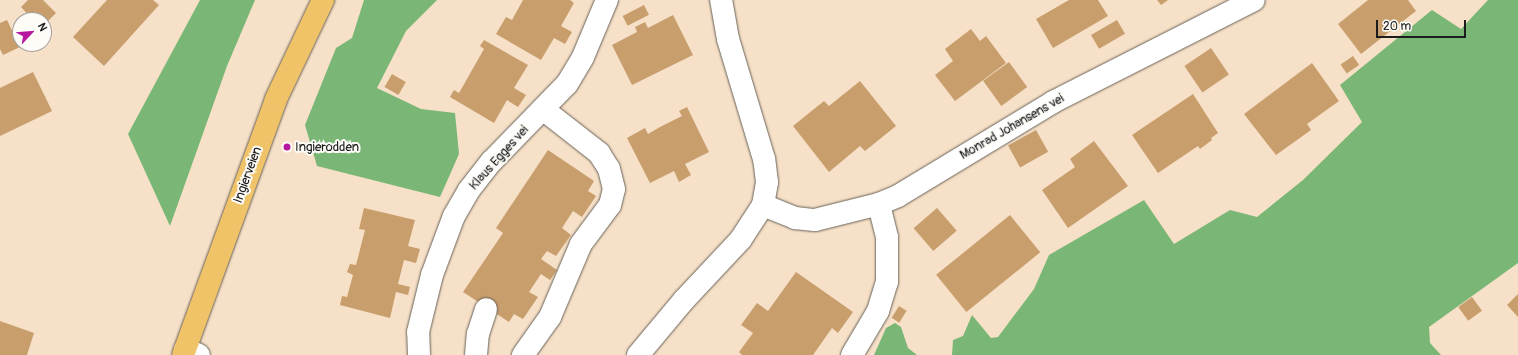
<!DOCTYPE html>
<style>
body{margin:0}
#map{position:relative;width:1518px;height:355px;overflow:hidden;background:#f6e0c7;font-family:Pangolin,sans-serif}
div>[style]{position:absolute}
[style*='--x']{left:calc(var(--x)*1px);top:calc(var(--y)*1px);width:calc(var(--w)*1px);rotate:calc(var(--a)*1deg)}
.forest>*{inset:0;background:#7ab675}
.building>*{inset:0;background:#c99e6d;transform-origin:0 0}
.roads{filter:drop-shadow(0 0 1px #686158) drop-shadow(0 0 1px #686158)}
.minor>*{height:22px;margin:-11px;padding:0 11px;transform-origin:11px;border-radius:11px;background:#fff}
.major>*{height:22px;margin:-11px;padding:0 11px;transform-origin:11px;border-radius:11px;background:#f0c369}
.dots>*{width:11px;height:11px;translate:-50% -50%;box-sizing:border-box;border:2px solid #fdfcf7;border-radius:50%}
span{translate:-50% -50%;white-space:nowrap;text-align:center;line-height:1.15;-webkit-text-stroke:4px #fdfcf7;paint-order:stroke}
.street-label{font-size:13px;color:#1c1c1c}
.poi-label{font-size:13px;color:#1c1c1c}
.left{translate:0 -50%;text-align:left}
.north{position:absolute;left:12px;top:12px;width:40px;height:40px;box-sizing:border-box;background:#fdfcf7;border:1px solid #a3a29f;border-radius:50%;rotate:64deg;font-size:11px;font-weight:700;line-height:16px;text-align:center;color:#1c1c1c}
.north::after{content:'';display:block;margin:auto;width:14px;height:18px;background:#b5179e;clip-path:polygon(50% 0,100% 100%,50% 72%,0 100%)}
.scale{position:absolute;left:1376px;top:20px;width:90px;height:18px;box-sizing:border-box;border:2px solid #1c1c1c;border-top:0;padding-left:5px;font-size:12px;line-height:14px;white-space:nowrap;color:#1c1c1c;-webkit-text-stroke:3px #fdfcf7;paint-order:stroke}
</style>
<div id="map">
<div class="forest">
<i style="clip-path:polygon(200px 0,255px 0,227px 66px,170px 226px,128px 134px)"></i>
<i style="clip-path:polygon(364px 0,437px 0,406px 31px,377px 88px,421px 109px,455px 113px,459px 154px,440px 197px,317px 166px,305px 125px,336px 48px,352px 38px)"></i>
<i style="clip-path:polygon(1488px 0,1518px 0,1518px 263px,1429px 327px,1430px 343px,1441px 355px,952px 355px,953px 340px,963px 336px,972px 315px,991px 338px,998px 337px,1034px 289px,1049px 255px,1144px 200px,1174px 244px,1230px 210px,1257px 217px,1303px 180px,1362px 122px,1340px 85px,1432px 10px,1461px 29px)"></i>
<i style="clip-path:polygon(895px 323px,901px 327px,908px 348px,917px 355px,874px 355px,886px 328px)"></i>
</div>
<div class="building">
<i style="clip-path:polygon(28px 0,43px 0,56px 13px,44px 25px,44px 20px,33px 20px,21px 7px)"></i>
<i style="clip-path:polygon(107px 0,153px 0,159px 5px,104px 66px,73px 37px)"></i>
<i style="clip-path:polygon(523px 0,570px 0,574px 3px,561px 26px,572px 32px,569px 37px,565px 44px,554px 38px,541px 60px,496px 34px,506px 17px,512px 20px)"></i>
<i style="clip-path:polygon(1069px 0,1098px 0,1108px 16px,1053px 48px,1036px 19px)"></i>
<i style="clip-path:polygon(1157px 0,1168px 0,1161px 5px)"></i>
<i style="clip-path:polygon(1368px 0,1408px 0,1416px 11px,1361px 54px,1338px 24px)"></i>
<i style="left:644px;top:5px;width:11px;height:24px;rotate:63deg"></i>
<i style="clip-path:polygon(673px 15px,693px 55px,632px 85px,612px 45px,637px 32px,635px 27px,645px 22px,648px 28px)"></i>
<i style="clip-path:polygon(7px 20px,20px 47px,3px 55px,0 49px,0 23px)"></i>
<i style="left:1117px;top:20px;width:16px;height:30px;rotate:60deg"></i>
<i style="clip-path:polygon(971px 29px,980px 41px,986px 36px,1006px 63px,955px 101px,935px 75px,953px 61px,945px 49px)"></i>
<i style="clip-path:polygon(484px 40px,528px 65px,514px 88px,526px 95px,518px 107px,507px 100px,494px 123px,450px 97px,454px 90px,459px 93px,484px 49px,480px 46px)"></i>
<i style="left:1211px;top:48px;width:32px;height:32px;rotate:56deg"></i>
<i style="left:1353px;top:56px;width:11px;height:15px;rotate:56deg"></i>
<i style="left:1009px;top:62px;width:31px;height:32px;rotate:54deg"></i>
<i style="clip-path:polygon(1312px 63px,1339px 101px,1307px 124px,1311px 130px,1276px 155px,1244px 114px)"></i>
<i style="clip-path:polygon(33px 72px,52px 111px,0 136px,0 88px)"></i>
<i style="left:392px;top:74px;width:16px;height:15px;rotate:30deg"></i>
<i style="clip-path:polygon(860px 81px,896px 126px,865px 151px,860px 146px,829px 172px,793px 126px,824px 101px,829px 106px)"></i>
<i style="clip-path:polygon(1193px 94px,1218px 133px,1211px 138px,1212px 140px,1200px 149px,1198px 146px,1158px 173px,1132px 135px)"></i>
<i style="clip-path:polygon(687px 107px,709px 152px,685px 164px,691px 175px,679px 182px,674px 171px,650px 183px,627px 138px,645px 128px,648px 134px,660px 127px,682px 116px,679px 111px)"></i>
<i style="left:1036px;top:130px;width:25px;height:32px;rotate:61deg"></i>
<i style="clip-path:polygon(1094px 141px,1128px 186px,1068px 228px,1042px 190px,1075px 167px,1070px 159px)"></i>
<i style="clip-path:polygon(548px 150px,594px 181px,588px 191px,596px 196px,582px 217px,573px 211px,562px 228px,571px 235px,556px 256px,547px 251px,541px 259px,557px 270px,550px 280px,541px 274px,529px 292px,538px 297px,523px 319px,514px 314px,509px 322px,463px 292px,503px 233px,496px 228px)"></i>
<i style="clip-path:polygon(364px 208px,415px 220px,408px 246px,420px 249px,416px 263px,404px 260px,398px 284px,410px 287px,408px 295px,396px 292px,390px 318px,340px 305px,342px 296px,347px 297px,353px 275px,347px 272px,350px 264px,356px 265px,365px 230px,359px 229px)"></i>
<i style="left:937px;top:208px;width:30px;height:31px;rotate:49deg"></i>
<i style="left:1010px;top:215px;width:48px;height:95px;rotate:51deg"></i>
<i style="clip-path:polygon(796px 272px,853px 312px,838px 333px,832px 328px,813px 355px,742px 355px,739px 352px,753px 333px,741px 325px,757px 303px,768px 311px)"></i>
<i style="clip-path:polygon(1518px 294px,1518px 317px,1507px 305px)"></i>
<i style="left:1472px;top:297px;width:17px;height:17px;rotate:54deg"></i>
<i style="left:899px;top:306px;width:9px;height:14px;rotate:32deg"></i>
<i style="clip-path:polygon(0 321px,34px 333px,27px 355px,0 355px)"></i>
</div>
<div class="roads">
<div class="minor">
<i style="--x:763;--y:205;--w:35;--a:22"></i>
<i style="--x:795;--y:218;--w:20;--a:6"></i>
<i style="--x:815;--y:220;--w:66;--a:-14"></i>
<i style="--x:879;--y:204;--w:21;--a:-23"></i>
<i style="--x:898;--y:196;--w:181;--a:-31.2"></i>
<i style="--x:1053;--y:102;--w:225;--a:-26.9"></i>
<i style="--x:185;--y:349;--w:15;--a:23"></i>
<i style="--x:419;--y:355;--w:23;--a:-92"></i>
<i style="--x:418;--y:332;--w:59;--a:-76.2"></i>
<i style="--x:432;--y:275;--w:63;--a:-69.6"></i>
<i style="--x:454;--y:216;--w:30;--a:-60"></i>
<i style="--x:469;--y:190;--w:37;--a:-52"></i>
<i style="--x:492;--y:161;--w:107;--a:-45.8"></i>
<i style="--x:567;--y:84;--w:31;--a:-59"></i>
<i style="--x:583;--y:57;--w:62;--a:-67.2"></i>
<i style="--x:476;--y:355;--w:21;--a:-85"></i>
<i style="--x:478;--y:334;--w:26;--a:-72"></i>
<i style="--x:523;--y:355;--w:47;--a:-54.6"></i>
<i style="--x:550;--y:317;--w:79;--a:-67"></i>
<i style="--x:581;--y:244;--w:49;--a:-53.4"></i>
<i style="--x:610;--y:205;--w:16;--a:-76"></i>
<i style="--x:614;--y:189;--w:21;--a:-104"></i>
<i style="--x:609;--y:169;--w:19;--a:-122"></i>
<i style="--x:599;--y:153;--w:70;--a:-142"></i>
<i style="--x:638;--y:355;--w:72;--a:-50.1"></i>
<i style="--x:684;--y:300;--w:83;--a:-46.9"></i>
<i style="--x:741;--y:239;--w:40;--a:-57.1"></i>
<i style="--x:763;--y:205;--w:23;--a:-80"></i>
<i style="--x:767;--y:182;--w:23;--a:-97"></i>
<i style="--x:764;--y:159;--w:125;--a:-106.7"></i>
<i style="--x:728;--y:39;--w:40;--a:-100"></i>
<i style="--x:852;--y:355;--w:51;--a:-59.4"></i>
<i style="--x:878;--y:311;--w:30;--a:-73"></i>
<i style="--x:887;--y:282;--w:45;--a:-90"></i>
<i style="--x:887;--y:237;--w:34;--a:-104"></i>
</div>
<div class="major">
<i style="--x:183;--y:355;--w:272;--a:-70"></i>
<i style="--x:276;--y:99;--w:110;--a:-64.6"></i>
</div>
</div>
<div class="dots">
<i style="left:287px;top:147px;background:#b5179e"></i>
</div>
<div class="street-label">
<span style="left:1012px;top:127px;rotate:-30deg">Monrad Johansens vei</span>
<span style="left:499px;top:158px;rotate:-48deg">Klaus Egges vei</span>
<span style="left:248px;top:175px;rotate:-70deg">Ingierveien</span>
</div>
<div class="poi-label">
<span class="left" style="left:295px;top:147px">Ingierodden</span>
</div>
<div class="north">N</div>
<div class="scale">20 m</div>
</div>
